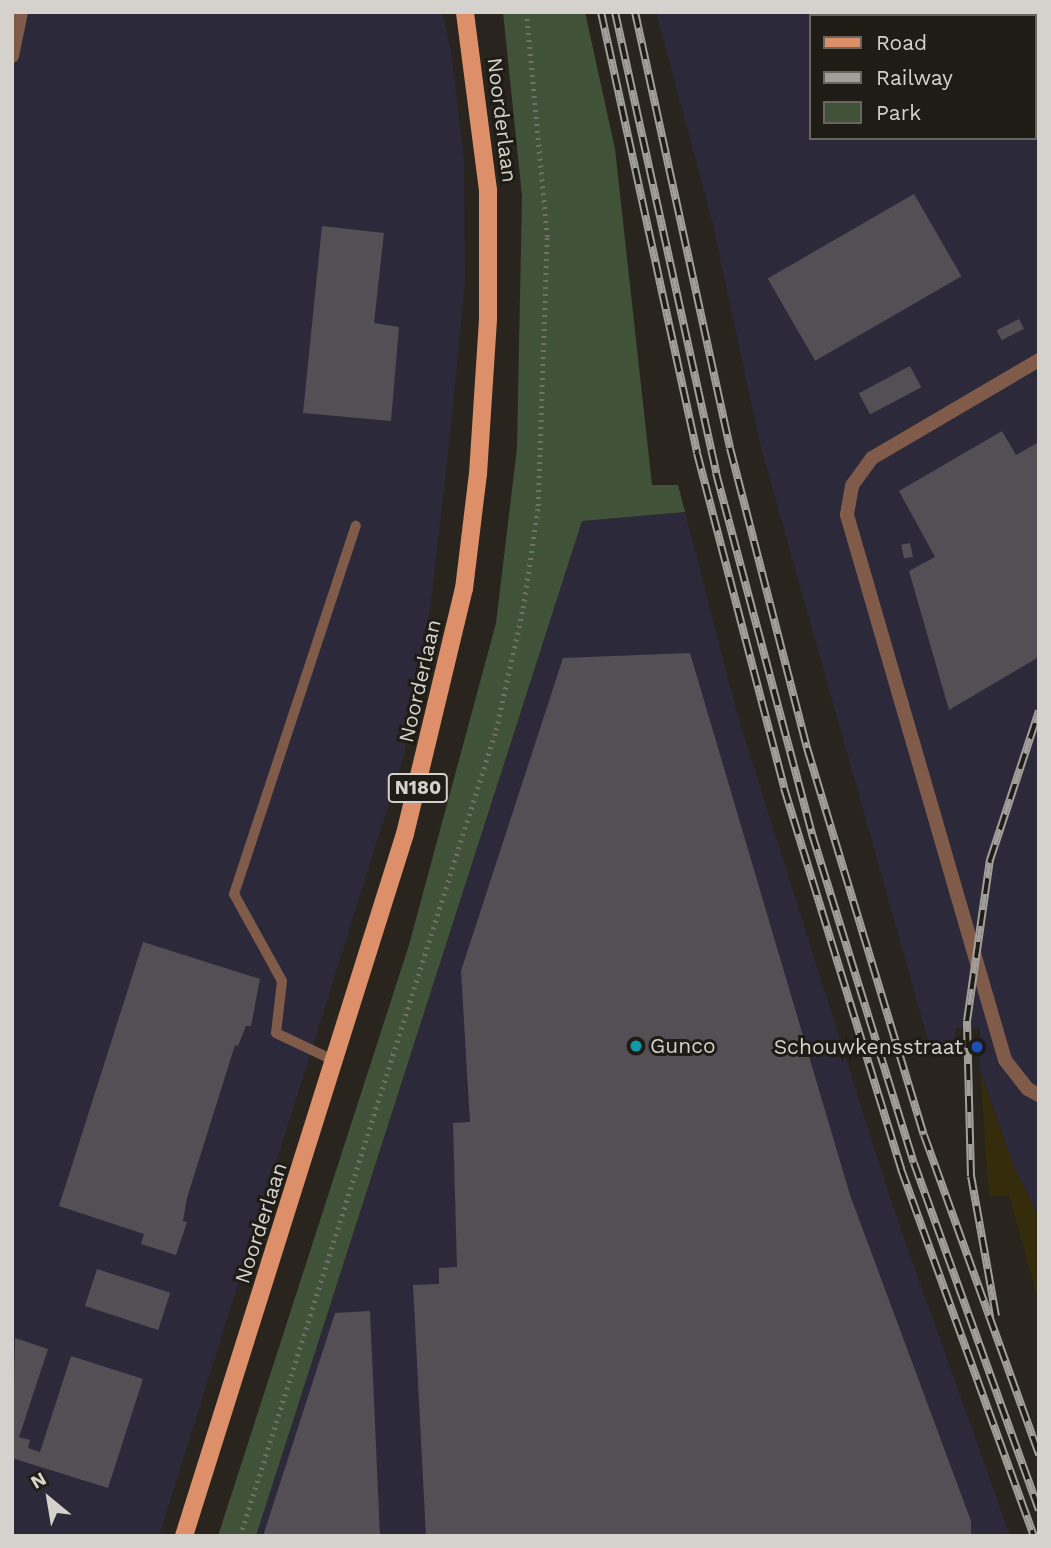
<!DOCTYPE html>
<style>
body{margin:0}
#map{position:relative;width:1051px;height:1548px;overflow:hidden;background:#29241e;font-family:"Work Sans",sans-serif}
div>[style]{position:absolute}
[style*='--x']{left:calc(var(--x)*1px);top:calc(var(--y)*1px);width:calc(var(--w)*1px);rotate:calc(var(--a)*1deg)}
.industrial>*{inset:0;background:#2c2a3a}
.green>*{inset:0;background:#405339}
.sand>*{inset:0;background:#342c0b}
.building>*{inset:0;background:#544f55;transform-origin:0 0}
.path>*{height:4.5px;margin-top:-2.25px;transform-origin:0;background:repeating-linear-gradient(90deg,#726e69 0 2px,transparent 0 7px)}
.lane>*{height:10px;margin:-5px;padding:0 5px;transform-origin:5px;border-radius:5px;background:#805b49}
.street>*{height:14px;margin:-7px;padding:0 7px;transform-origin:7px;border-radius:7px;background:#805b49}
.primary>*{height:18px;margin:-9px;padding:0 9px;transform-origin:9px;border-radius:9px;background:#dc8f68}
.rail>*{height:8px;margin-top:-4px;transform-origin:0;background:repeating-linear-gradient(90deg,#1f1b15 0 16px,#a29f9a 0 32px);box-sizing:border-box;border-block:2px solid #a29f9a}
.dots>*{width:19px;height:19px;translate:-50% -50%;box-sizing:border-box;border:4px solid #1f1b15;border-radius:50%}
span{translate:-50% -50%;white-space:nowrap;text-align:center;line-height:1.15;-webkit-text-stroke:6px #1f1b15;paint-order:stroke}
.shield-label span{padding:2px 5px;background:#1f1b15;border:2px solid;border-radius:5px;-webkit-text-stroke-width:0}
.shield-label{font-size:19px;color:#d5d2ce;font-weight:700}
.street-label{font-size:21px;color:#d5d2ce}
.poi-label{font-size:21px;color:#d5d2ce}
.left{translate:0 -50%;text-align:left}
.right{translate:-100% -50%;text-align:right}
.frame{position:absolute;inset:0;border:14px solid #d5d2ce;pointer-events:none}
.legend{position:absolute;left:809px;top:14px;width:228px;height:126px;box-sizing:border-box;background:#1f1b15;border:2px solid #68645f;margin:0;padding:9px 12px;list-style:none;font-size:21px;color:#d5d2ce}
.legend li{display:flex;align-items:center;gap:14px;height:35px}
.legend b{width:35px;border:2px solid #68645f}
.north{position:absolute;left:14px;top:1464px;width:70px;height:70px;-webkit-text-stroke:5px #1f1b15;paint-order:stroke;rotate:330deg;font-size:19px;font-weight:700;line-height:28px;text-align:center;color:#d5d2ce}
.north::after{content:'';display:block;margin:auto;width:24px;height:32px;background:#d5d2ce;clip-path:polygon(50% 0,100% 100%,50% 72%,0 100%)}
</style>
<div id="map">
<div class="industrial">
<i style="clip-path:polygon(12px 12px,442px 12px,451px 51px,464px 159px,465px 280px,452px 418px,431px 602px,404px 755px,159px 1536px,12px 1536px)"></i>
<i style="clip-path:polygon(evenodd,656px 12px,1039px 12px,1039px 1218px,1013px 1164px,980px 1071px,980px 1028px,956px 1028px,953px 1052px,932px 1054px,760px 444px,712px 220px,656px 12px,811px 16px,1035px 16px,1035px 138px,811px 138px,811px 16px)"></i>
<i style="clip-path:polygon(685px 512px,738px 717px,891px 1201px,1010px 1536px,256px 1536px,582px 521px)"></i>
</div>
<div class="green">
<i style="clip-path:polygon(503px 12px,585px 12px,615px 149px,652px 485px,678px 485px,685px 512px,582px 521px,256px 1536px,218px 1536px,409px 945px,496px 623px,517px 448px,522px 196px)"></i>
</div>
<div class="sand">
<i style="clip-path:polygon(980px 1071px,1013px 1164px,1039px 1218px,1039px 1303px,1009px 1195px,989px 1197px)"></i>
</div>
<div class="building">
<i style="left:914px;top:194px;width:95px;height:169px;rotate:60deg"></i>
<i style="clip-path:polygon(322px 226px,384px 233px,374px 323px,399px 327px,391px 421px,303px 413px)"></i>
<i style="left:1019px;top:319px;width:11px;height:25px;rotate:63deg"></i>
<i style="left:910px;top:366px;width:24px;height:58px;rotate:62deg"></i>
<i style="clip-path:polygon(1002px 431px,1016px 455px,1039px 442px,1039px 657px,949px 710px,909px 571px,935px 557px,899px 491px)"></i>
<i style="left:910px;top:543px;width:14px;height:9px;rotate:78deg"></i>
<i style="clip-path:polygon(690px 653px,850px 1195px,971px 1521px,971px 1536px,426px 1536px,413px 1285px,439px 1284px,439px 1268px,457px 1267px,453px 1123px,470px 1122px,461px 971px,563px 658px)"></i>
<i style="clip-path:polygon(143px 942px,260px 979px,251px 1026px,246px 1026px,238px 1046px,235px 1045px,187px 1198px,183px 1221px,187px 1222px,176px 1255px,141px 1244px,144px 1234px,59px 1206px)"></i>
<i style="left:97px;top:1269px;width:77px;height:39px;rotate:18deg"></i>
<i style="clip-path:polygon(370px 1311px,380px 1536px,263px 1536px,335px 1313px)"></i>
<i style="clip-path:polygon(15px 1338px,48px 1349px,19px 1437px,30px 1440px,28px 1448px,40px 1452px,71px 1356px,143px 1379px,108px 1488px,12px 1458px)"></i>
</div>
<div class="path">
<i style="--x:240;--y:1536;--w:846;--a:-72.38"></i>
<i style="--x:496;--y:730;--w:125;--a:-77.5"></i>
<i style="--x:523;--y:608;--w:103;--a:-81.6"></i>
<i style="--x:538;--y:506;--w:269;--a:-88.1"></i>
<i style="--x:547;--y:237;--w:226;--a:-95.3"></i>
</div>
<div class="lane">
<i style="--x:335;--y:1061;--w:65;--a:-154.6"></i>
<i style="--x:276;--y:1033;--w:52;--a:-83.4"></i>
<i style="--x:282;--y:981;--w:99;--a:-118.9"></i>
<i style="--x:234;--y:894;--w:388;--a:-71.7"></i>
</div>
<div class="street">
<i style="--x:12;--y:56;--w:45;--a:-78.4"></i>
<i style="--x:1039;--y:360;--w:194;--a:149.6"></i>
<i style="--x:872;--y:458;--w:34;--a:126"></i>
<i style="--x:852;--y:486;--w:29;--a:100"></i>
<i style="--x:847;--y:515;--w:567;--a:73.83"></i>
<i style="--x:1005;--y:1060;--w:37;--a:52"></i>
<i style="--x:1028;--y:1089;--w:13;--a:29"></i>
</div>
<div class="primary">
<i style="--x:184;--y:1536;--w:736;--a:-72.53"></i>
<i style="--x:405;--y:834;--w:252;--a:-76.5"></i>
<i style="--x:464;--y:589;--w:116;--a:-83.1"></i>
<i style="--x:478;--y:474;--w:155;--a:-86.3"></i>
<i style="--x:488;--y:319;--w:129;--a:-90"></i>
<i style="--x:488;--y:190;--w:179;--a:-97.4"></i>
</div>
<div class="rail">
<i style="--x:601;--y:12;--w:451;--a:77.7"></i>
<i style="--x:697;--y:453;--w:346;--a:75.4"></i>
<i style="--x:784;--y:788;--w:399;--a:72.9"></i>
<i style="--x:901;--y:1169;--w:390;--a:70.1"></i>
<i style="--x:615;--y:12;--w:472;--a:77.6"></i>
<i style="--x:716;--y:473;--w:374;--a:75.1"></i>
<i style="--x:812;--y:834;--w:344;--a:72.8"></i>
<i style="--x:914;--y:1163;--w:369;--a:70.2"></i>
<i style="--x:635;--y:12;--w:446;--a:77.7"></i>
<i style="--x:730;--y:448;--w:310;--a:75.6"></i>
<i style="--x:807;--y:748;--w:404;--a:73.2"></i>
<i style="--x:924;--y:1135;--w:340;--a:70.2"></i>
<i style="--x:996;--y:1316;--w:142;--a:-100.1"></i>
<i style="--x:971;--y:1176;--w:155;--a:-91.5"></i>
<i style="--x:967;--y:1021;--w:163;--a:-81.9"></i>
<i style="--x:990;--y:860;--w:157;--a:-71.8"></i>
</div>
<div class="dots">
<i style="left:636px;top:1046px;background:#0f9aa8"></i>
<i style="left:977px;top:1047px;background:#1a4fb4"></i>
</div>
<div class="shield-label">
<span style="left:418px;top:788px">N180</span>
</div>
<div class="street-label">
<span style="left:502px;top:120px;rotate:83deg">Noorderlaan</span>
<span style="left:420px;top:681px;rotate:-77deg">Noorderlaan</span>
<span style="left:261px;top:1223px;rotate:-72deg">Noorderlaan</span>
</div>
<div class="poi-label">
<span class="left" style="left:650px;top:1046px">Gunco</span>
<span class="right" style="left:963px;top:1047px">Schouwkensstraat</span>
</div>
<div class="frame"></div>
<ul class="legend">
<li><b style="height:9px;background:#dc8f68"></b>Road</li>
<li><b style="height:9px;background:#a29f9a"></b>Railway</li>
<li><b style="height:19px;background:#405339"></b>Park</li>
</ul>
<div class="north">N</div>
</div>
